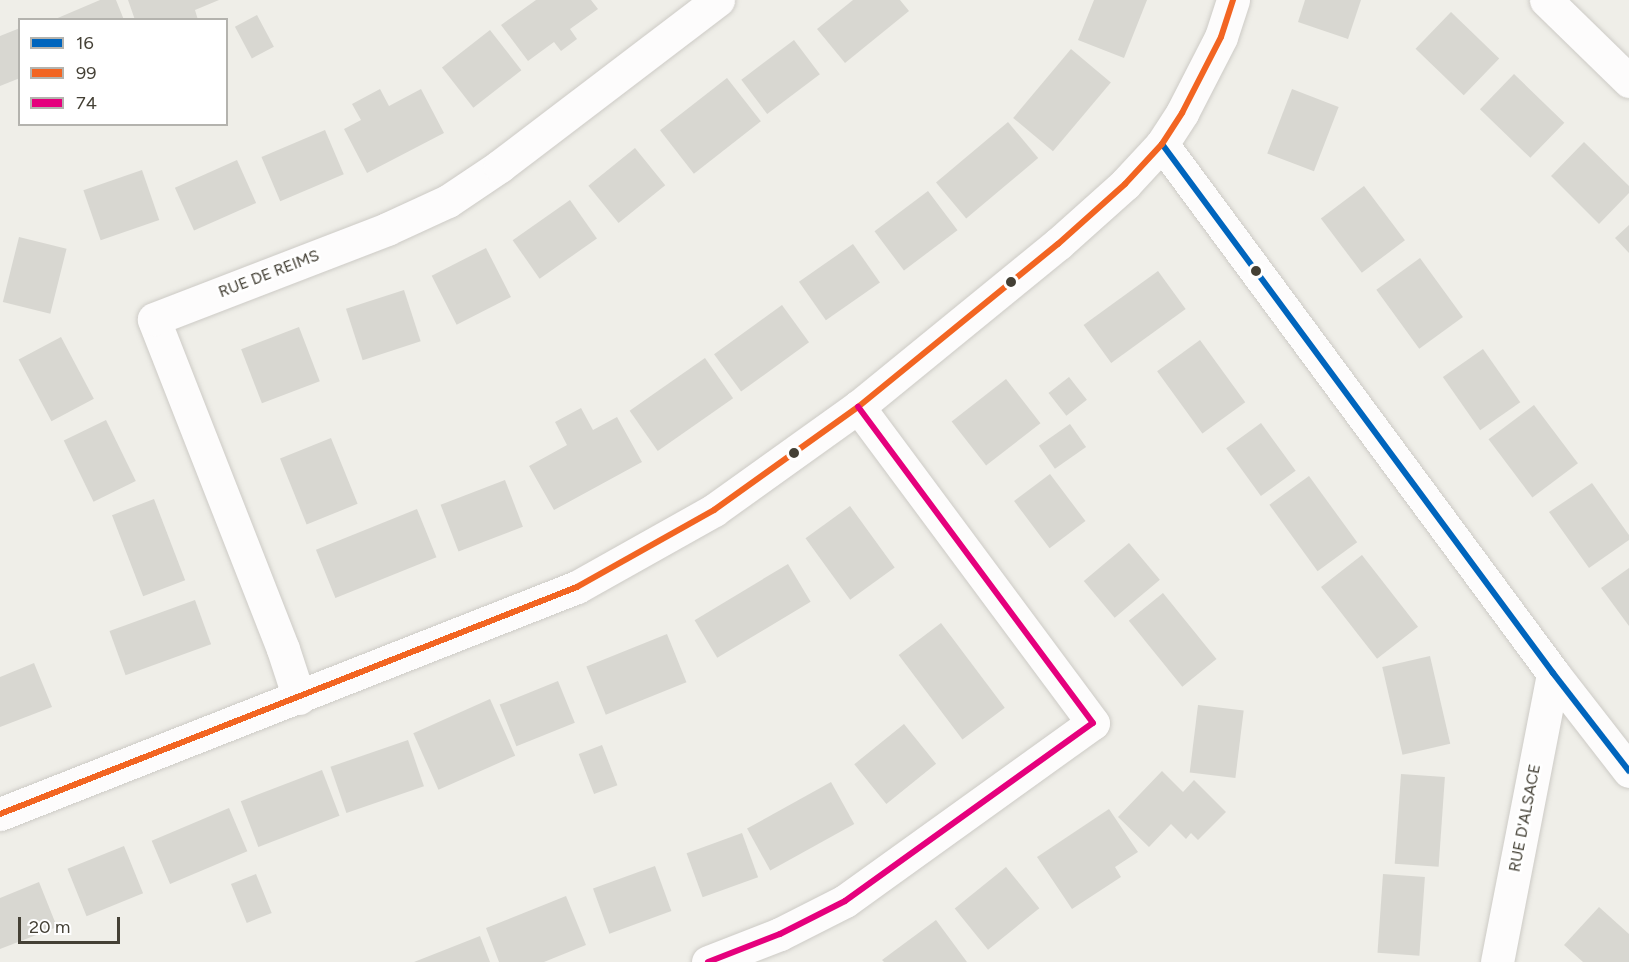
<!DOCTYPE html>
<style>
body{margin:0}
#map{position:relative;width:1629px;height:962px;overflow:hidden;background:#efeee8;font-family:Figtree,sans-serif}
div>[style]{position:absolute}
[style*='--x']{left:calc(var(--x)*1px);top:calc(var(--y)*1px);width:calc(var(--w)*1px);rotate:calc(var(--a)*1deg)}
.building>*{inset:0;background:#d8d7d1;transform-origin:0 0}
.roads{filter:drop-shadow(0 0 2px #cdcbc6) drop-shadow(0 0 2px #cdcbc6)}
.minor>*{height:33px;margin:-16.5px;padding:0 16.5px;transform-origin:16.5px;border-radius:16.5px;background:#fdfcfc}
.bus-1>*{height:6px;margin:-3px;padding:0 3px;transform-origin:3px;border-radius:3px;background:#0065bd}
.bus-2>*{height:6px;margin:-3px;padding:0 3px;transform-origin:3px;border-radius:3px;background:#f26522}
.bus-3>*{height:6px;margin:-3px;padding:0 3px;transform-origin:3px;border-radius:3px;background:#e5007d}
.dots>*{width:16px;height:16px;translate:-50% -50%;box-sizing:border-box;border:3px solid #fff;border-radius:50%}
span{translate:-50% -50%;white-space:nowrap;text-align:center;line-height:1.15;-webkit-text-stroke:5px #fff;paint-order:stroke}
.street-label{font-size:16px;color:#444035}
.legend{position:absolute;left:18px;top:18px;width:210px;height:108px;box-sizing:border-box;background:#fff;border:2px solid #b4b3ae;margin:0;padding:8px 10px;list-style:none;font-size:18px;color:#444035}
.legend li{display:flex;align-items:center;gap:12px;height:30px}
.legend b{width:30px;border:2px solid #b4b3ae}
.scale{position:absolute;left:18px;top:917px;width:102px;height:27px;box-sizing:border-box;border:3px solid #444035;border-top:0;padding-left:8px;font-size:18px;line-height:21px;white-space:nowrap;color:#444035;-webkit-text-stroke:4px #fff;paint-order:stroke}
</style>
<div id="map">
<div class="building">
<i style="clip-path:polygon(100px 0,116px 0,124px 20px,53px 20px)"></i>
<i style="clip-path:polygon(128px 0,219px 0,195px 10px,198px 20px,135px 20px)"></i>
<i style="clip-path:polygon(536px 0,591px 0,598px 9px,570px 29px,577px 39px,561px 51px,554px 42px,528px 61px,501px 25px)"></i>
<i style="clip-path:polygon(853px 0,900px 0,909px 11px,845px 63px,817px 29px)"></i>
<i style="clip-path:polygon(1094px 0,1147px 0,1124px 58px,1078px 40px)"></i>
<i style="clip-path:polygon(1305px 0,1361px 0,1348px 39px,1298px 22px)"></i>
<i style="left:1451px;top:12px;width:67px;height:51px;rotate:44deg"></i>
<i style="left:257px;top:15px;width:36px;height:25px;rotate:62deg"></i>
<i style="clip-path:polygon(20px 28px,20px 78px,0 86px,0 36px)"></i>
<i style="left:490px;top:30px;width:51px;height:61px;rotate:52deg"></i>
<i style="left:794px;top:40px;width:43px;height:66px;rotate:53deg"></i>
<i style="left:1071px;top:49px;width:52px;height:90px;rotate:40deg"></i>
<i style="left:1514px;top:74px;width:70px;height:49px;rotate:44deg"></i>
<i style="left:727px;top:78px;width:55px;height:85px;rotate:52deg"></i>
<i style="clip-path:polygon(380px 89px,389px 106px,421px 89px,444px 133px,367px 173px,344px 129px,361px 120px,352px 104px)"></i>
<i style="left:1292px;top:89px;width:50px;height:69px;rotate:21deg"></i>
<i style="left:1008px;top:122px;width:47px;height:94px;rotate:50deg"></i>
<i style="left:325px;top:130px;width:48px;height:69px;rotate:67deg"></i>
<i style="clip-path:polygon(1584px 142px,1629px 186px,1629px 193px,1599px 224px,1551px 176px)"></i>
<i style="left:635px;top:148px;width:48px;height:60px;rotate:51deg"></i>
<i style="left:237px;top:160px;width:47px;height:68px;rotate:66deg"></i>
<i style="left:142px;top:170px;width:53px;height:62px;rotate:71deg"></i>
<i style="left:1364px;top:186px;width:68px;height:54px;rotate:53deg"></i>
<i style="left:928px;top:191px;width:49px;height:67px;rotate:53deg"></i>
<i style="left:570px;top:200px;width:47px;height:70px;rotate:55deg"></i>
<i style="clip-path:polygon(1629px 225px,1629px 253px,1615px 238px)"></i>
<i style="left:19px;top:237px;width:49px;height:67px;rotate:14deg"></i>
<i style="left:853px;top:244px;width:47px;height:66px;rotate:55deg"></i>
<i style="left:486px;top:248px;width:55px;height:61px;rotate:63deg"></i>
<i style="left:1420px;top:258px;width:73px;height:54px;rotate:54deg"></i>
<i style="left:1158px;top:271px;width:47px;height:92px;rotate:54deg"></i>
<i style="left:404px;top:290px;width:54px;height:61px;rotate:72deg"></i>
<i style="left:782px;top:305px;width:46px;height:84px;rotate:54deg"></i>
<i style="left:299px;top:327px;width:58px;height:62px;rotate:69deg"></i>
<i style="left:61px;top:337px;width:70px;height:48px;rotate:62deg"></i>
<i style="left:1200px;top:340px;width:77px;height:53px;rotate:54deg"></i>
<i style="left:1483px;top:349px;width:65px;height:49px;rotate:55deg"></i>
<i style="left:705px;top:358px;width:49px;height:92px;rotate:55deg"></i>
<i style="left:1069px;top:377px;width:29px;height:26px;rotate:52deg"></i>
<i style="left:1006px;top:379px;width:56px;height:69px;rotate:52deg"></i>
<i style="left:1534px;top:405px;width:73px;height:57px;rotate:53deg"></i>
<i style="clip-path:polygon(581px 408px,593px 430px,617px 417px,642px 462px,554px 510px,529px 466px,567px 445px,555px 422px)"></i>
<i style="left:106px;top:420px;width:68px;height:47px;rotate:64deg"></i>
<i style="left:1261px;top:423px;width:59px;height:43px;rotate:54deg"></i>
<i style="left:1070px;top:424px;width:28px;height:38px;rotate:55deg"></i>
<i style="left:331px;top:438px;width:71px;height:55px;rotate:68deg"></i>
<i style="left:1050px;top:474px;width:59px;height:45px;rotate:53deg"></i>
<i style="left:1309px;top:476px;width:82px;height:49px;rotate:54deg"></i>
<i style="left:505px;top:480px;width:50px;height:69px;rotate:69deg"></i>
<i style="clip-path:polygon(1592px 483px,1629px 535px,1629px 540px,1589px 568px,1549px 512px)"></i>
<i style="left:154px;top:499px;width:87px;height:45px;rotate:69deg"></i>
<i style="left:850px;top:506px;width:76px;height:55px;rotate:54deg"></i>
<i style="left:417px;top:509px;width:52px;height:109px;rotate:68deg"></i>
<i style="left:1129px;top:543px;width:48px;height:59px;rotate:50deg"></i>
<i style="left:1362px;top:555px;width:91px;height:52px;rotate:52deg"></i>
<i style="left:788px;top:564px;width:44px;height:109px;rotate:59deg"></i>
<i style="clip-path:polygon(1629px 568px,1629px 626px,1601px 588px)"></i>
<i style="left:1163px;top:593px;width:85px;height:44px;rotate:51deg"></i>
<i style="left:195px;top:600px;width:47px;height:91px;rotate:70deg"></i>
<i style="left:941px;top:623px;width:106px;height:53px;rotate:53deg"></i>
<i style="left:667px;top:634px;width:52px;height:87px;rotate:68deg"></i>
<i style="left:1430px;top:656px;width:90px;height:49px;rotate:77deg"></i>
<i style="clip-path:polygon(34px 663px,52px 707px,0 727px,0 677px)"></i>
<i style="left:558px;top:681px;width:45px;height:63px;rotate:68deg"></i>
<i style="left:490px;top:699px;width:62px;height:84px;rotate:66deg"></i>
<i style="left:1198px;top:705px;width:46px;height:68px;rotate:7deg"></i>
<i style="left:904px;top:724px;width:51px;height:64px;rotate:51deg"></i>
<i style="left:408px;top:740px;width:49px;height:82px;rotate:71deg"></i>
<i style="left:602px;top:745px;width:43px;height:25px;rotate:69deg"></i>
<i style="left:322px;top:770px;width:49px;height:87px;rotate:69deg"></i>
<i style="clip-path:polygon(1162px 771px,1183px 792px,1194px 780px,1226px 812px,1198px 840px,1191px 833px,1186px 839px,1171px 824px,1149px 847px,1118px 817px)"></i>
<i style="left:1401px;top:774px;width:44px;height:90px;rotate:4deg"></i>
<i style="left:831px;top:782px;width:48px;height:96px;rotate:61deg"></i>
<i style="left:229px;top:808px;width:47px;height:84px;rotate:67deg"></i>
<i style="clip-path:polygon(1109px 809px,1138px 852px,1115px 867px,1121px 877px,1072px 909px,1037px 857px)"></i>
<i style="left:742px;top:833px;width:47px;height:59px;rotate:70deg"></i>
<i style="left:124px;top:846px;width:51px;height:61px;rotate:68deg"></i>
<i style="left:655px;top:866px;width:48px;height:66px;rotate:70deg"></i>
<i style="left:1006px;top:867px;width:53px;height:66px;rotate:51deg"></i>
<i style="left:256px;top:874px;width:42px;height:27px;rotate:68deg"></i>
<i style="left:1383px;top:874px;width:42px;height:79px;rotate:4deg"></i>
<i style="clip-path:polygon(39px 882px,57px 927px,0 949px,0 898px)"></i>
<i style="clip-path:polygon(566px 896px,586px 945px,544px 962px,499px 962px,486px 928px)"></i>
<i style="clip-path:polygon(1599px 907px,1629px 934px,1629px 962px,1583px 962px,1564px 945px)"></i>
<i style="clip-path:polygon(936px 920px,967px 962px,884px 962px,882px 960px)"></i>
<i style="clip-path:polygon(480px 936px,490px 962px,414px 962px)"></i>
</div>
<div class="roads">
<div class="minor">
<i style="--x:1546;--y:0;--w:116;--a:44.3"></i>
<i style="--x:1162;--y:144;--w:658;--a:53.53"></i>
<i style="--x:1553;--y:673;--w:124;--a:52.2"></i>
<i style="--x:299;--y:698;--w:52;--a:-108.1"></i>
<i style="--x:283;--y:649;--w:354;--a:-111.4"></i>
<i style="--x:154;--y:319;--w:250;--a:-21.1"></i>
<i style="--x:387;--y:229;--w:67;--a:-24.7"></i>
<i style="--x:448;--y:201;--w:63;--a:-33.9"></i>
<i style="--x:500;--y:166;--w:274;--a:-37.3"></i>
<i style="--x:0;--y:814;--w:620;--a:-21.48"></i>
<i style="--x:577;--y:587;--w:157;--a:-29.3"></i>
<i style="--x:714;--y:510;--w:177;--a:-35.6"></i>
<i style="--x:858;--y:407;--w:258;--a:-39.2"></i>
<i style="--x:1058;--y:244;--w:90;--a:-41.8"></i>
<i style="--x:1125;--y:184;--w:54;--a:-47.2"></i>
<i style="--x:1162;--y:144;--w:37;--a:-57"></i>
<i style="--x:1182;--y:113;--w:85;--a:-62.8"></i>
<i style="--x:1221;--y:37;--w:39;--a:-72"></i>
<i style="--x:708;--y:962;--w:77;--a:-21.3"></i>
<i style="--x:780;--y:934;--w:73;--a:-26.9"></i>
<i style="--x:845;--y:901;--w:305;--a:-35.7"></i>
<i style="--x:1093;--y:723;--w:394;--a:-126.6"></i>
<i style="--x:1497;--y:962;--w:294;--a:-79"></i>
</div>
</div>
<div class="bus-1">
<i style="--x:1162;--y:144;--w:658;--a:53.53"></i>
<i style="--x:1553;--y:673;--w:124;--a:52.2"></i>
</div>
<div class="bus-2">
<i style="--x:0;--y:814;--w:620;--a:-21.48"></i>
<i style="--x:577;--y:587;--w:157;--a:-29.3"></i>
<i style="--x:714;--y:510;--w:177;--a:-35.6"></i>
<i style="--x:858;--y:407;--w:258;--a:-39.2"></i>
<i style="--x:1058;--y:244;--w:90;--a:-41.8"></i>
<i style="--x:1125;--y:184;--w:54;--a:-47.2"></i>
<i style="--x:1162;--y:144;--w:37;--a:-57"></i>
<i style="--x:1182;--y:113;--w:85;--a:-62.8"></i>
<i style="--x:1221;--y:37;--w:39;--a:-72"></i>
</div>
<div class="bus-3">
<i style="--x:708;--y:962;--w:77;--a:-21.3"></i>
<i style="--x:780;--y:934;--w:73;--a:-26.9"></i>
<i style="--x:845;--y:901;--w:305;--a:-35.7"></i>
<i style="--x:1093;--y:723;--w:394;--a:-126.6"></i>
</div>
<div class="dots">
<i style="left:1256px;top:271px;background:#444035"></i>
<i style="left:1011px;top:282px;background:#444035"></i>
<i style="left:794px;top:453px;background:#444035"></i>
</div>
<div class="street-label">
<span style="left:269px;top:274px;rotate:-21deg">RUE DE REIMS</span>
<span style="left:1525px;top:818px;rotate:-79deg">RUE D'ALSACE</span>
</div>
<ul class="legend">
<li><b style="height:8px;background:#0065bd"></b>16</li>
<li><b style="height:8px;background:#f26522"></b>99</li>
<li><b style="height:8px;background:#e5007d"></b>74</li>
</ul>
<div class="scale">20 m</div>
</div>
